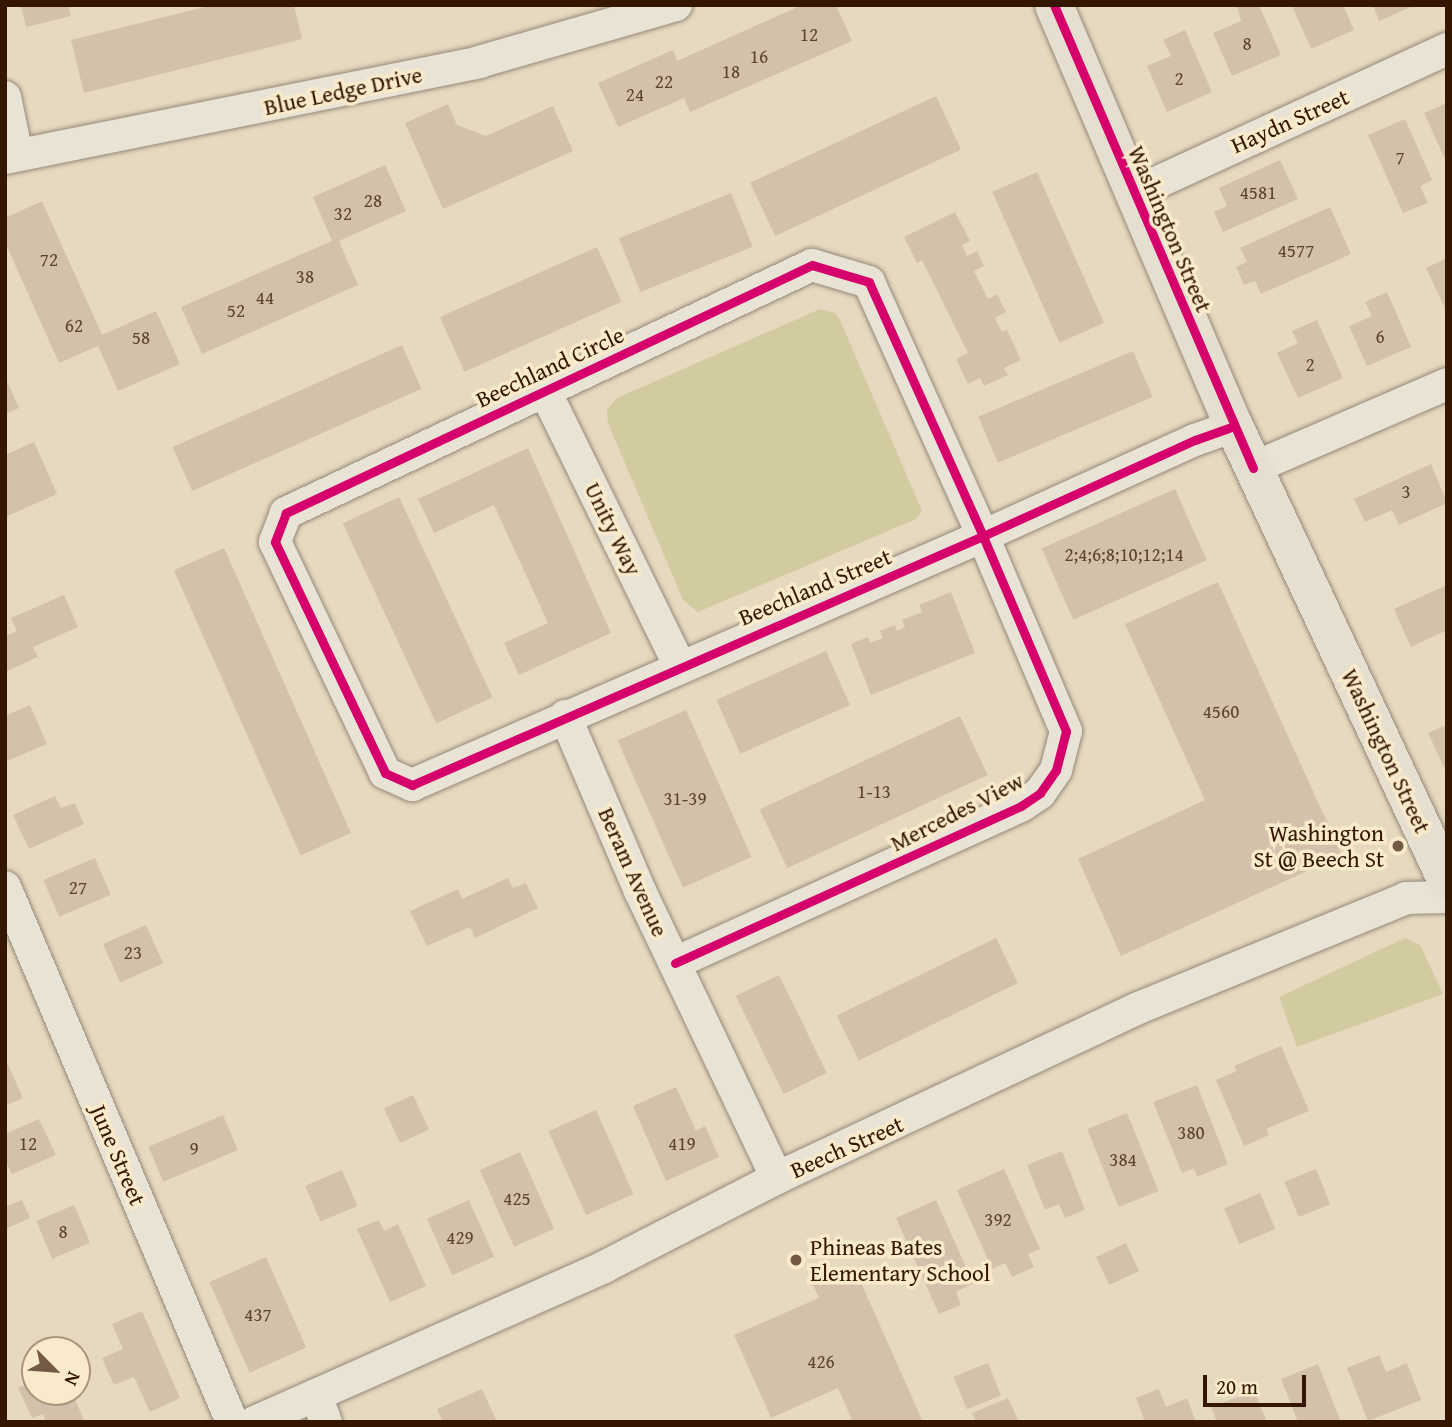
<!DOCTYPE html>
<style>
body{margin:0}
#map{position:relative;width:1452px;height:1427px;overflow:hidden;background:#e6d9bf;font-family:"Gentium Book Plus",serif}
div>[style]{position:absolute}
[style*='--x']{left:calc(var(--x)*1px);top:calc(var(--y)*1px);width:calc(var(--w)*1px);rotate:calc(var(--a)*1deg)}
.green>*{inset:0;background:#d2cba0}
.building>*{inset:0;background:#d3c1ac;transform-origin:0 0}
.roads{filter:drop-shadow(0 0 2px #958979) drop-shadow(0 0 2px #958979)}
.minor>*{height:32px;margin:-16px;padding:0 16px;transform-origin:16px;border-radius:16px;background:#e9e3d6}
.primary>*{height:38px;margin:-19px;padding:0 19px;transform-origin:19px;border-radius:19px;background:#e6decf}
.cycleway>*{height:9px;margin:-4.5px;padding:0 4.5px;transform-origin:4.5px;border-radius:4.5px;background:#d6006c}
.dots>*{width:19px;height:19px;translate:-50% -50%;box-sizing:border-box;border:4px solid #f9eacb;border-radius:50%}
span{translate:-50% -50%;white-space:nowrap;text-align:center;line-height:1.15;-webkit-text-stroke:7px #f9eacb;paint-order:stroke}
.number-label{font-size:19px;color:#5d422d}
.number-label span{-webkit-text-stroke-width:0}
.street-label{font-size:23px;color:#351601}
.poi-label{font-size:23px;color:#351601}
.right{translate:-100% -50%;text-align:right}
.left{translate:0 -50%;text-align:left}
.frame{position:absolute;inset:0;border:7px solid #351601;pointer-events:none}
.north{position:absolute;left:21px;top:1336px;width:70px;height:70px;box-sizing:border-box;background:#f9eacb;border:2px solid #ab957a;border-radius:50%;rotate:115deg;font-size:19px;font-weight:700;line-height:28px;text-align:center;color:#351601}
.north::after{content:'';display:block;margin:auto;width:24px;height:32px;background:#735a44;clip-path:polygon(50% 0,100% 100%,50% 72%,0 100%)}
.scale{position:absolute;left:1203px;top:1375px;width:103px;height:32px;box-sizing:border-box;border:4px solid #351601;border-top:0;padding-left:9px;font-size:21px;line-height:24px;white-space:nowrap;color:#351601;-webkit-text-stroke:5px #f9eacb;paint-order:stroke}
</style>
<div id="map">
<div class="green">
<i style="clip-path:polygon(820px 309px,835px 313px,840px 320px,922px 511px,916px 519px,698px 612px,683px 600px,608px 423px,607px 410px,617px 398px)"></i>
<i style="clip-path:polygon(1405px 938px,1420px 945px,1443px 994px,1297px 1047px,1279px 997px)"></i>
</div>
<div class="building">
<i style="clip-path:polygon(21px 5px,68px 5px,71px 16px,26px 27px)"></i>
<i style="clip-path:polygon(213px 5px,294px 5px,302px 39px,84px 93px,71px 40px)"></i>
<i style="clip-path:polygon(802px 5px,836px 5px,852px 41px,690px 112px,684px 98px,618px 127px,598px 83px,673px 50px,677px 61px)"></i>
<i style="clip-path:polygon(1237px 5px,1259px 5px,1281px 55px,1232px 76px,1213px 33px,1241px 21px)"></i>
<i style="clip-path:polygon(1301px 5px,1343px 5px,1354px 30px,1311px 49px,1293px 8px)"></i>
<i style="clip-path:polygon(1373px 5px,1415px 5px,1379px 21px)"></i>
<i style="clip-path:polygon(1185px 30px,1212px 92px,1167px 112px,1147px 66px,1171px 56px,1163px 40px)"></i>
<i style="left:936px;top:96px;width:59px;height:205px;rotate:65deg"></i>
<i style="clip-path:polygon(1447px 103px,1447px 158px,1445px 159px,1424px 113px)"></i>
<i style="clip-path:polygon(448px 104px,457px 125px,486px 136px,553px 106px,573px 151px,443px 209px,405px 123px)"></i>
<i style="clip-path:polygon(1405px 119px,1432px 180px,1420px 186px,1428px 203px,1403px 213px,1368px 135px)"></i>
<i style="clip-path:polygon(1280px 160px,1298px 199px,1223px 232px,1214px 212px,1227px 206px,1219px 188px)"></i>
<i style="clip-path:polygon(385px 165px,406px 211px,339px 241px,358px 285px,202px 354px,181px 307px,332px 241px,313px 197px)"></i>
<i style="left:1037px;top:172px;width:165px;height:49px;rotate:66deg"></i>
<i style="left:731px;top:193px;width:58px;height:121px;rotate:68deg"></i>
<i style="clip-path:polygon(42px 201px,102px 335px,156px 311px,180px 364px,118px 391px,98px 346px,59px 363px,5px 242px,5px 218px)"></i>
<i style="clip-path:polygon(1330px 207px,1351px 254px,1261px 294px,1255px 281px,1244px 285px,1236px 267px,1247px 262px,1240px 248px)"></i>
<i style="clip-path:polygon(955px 212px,970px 241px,962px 245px,967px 256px,977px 251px,984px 266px,974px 271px,988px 299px,997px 294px,1006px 312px,995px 318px,1002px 332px,1007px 330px,1021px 360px,1004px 368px,1008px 375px,984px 386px,980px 378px,968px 384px,956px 359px,968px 353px,922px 260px,917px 263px,904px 237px)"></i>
<i style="left:597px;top:247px;width:60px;height:172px;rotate:66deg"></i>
<i style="clip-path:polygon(1447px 258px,1447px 312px,1426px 268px)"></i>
<i style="clip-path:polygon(1387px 292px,1411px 347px,1367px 366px,1349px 326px,1372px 316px,1365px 302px)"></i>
<i style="clip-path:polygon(1317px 320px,1343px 378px,1298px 398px,1277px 353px,1298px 343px,1292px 331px)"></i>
<i style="left:402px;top:345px;width:48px;height:251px;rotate:66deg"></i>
<i style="left:1133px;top:351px;width:50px;height:168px;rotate:67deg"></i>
<i style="clip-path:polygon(5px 377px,19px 408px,5px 414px)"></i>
<i style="clip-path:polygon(34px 442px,57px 494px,5px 517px,5px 455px)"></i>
<i style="clip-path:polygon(528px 448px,611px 633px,519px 675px,504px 643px,548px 623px,494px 505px,434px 533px,418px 499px)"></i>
<i style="clip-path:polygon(1431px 464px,1447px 503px,1399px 525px,1392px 510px,1365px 522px,1354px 499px)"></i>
<i style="left:1175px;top:489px;width:78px;height:146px;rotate:66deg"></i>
<i style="left:399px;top:497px;width:221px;height:62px;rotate:65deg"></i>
<i style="left:224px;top:548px;width:312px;height:55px;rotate:66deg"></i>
<i style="clip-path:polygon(1218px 582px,1342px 855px,1121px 956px,1078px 859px,1205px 800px,1125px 624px)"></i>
<i style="clip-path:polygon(1447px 585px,1447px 630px,1411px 647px,1394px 609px)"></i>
<i style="clip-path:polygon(951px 592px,975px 653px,871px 695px,851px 644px,868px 637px,870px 643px,883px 638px,880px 631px,895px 625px,897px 631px,905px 627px,902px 620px,922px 612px,919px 605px)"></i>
<i style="clip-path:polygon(64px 595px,78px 627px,33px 647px,38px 657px,5px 672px,5px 636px,17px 631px,11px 618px)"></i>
<i style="left:826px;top:651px;width:59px;height:120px;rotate:66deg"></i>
<i style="clip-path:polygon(30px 705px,47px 744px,5px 762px,5px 716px)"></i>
<i style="left:686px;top:710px;width:161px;height:75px;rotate:66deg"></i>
<i style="left:960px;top:716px;width:65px;height:221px;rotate:65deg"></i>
<i style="clip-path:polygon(1447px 725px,1447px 773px,1428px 733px)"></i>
<i style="clip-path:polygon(55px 796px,61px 808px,75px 803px,84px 824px,29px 849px,13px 815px)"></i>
<i style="left:95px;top:858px;width:40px;height:56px;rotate:67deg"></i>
<i style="clip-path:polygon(508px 878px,513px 888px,526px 883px,538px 908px,475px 938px,470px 927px,427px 946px,410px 911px,458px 889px,462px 899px)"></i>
<i style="left:146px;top:925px;width:42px;height:47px;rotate:66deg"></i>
<i style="left:996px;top:938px;width:50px;height:177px;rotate:64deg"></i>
<i style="left:779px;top:975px;width:109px;height:48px;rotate:64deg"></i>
<i style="clip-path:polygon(1281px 1046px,1309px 1111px,1266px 1129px,1269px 1135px,1244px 1146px,1216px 1080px,1237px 1071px,1234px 1066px)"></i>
<i style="clip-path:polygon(5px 1058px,23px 1098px,5px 1106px)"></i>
<i style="clip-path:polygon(1197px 1085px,1228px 1164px,1197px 1177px,1194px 1168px,1182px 1173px,1153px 1102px)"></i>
<i style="clip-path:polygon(676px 1087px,696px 1131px,705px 1126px,719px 1157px,666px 1181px,633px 1106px)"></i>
<i style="left:413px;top:1095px;width:38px;height:32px;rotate:65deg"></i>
<i style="left:596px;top:1110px;width:92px;height:52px;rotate:66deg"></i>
<i style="left:1127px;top:1113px;width:84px;height:43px;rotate:68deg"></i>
<i style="left:223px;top:1115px;width:38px;height:81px;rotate:67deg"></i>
<i style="clip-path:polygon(39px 1119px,56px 1155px,12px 1174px,5px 1160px,5px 1134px)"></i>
<i style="clip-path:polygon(1062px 1151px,1085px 1210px,1065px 1218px,1059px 1204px,1045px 1210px,1027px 1165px)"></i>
<i style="left:520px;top:1152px;width:84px;height:44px;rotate:66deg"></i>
<i style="clip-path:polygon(1004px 1169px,1040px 1249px,1028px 1254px,1034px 1267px,1012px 1277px,1005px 1263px,992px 1269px,957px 1190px)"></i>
<i style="left:1316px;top:1169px;width:38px;height:34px;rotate:68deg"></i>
<i style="left:342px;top:1170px;width:39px;height:40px;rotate:67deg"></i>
<i style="left:1260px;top:1193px;width:39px;height:39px;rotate:67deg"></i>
<i style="clip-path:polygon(22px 1200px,30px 1218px,5px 1229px,5px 1207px)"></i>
<i style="left:469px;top:1200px;width:62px;height:46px;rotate:66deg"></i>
<i style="clip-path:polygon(936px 1200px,973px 1283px,956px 1292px,961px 1305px,939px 1314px,896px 1218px)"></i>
<i style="left:74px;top:1205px;width:41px;height:41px;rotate:67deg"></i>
<i style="clip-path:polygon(379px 1220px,384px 1231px,398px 1224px,426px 1286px,390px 1302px,357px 1229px)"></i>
<i style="left:1126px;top:1243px;width:31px;height:33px;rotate:65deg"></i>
<i style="left:266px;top:1257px;width:99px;height:62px;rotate:66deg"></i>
<i style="clip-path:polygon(854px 1267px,923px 1422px,853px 1422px,838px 1388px,771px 1418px,734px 1335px,819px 1298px,813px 1285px)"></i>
<i style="clip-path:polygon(142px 1311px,180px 1398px,150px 1412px,134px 1377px,114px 1385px,102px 1358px,123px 1349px,112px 1324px)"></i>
<i style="clip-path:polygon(1379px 1355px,1386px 1372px,1407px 1363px,1421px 1400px,1368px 1421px,1347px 1368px)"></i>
<i style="left:988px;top:1363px;width:35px;height:37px;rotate:68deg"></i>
<i style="clip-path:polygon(1318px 1364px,1341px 1422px,1298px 1422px,1281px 1379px)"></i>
<i style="clip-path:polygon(35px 1381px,35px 1392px,53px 1392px,58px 1402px,73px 1395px,85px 1422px,46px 1422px,43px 1414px,32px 1418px,18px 1388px)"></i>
<i style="clip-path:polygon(482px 1389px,497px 1422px,443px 1422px,437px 1409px)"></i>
<i style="clip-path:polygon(1159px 1389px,1166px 1407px,1187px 1398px,1196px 1422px,1145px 1422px,1136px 1398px)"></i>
<i style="clip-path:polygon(1254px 1391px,1267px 1422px,1217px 1422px,1211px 1407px)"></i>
<i style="clip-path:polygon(1008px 1398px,1019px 1422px,976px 1422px,972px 1413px)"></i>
</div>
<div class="roads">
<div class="minor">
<i style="--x:5;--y:97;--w:59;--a:78.3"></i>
<i style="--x:5;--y:158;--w:484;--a:-11.4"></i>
<i style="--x:479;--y:62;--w:205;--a:-16.1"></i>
<i style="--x:1134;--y:193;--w:345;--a:-24.7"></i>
<i style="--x:545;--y:391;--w:307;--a:63.9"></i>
<i style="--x:1253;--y:468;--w:211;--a:-23.4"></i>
<i style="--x:565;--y:716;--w:190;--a:66.8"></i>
<i style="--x:640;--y:891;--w:318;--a:64.5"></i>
<i style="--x:5;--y:887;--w:581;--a:67.01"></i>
<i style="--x:675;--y:963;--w:380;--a:-24.4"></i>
<i style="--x:1021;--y:806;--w:23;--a:-34"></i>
<i style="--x:1040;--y:793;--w:28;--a:-55"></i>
<i style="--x:1056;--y:770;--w:40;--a:-75.6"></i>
<i style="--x:1066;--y:731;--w:212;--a:-113.1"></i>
<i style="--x:983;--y:536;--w:278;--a:-114.2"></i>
<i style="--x:869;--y:282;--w:59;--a:-163.4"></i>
<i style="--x:812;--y:265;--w:582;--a:154.76"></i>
<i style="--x:286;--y:513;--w:31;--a:111"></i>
<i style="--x:275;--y:542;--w:256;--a:64.5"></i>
<i style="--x:385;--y:773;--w:30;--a:24"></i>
<i style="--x:412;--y:785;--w:623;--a:-23.56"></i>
<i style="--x:983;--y:536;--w:233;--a:-24.4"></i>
<i style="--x:1195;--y:440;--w:41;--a:-19.7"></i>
<i style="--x:316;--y:1395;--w:29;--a:70"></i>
<i style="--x:255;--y:1422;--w:382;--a:-23.9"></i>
<i style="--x:604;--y:1267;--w:195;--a:-27.2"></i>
<i style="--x:777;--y:1178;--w:397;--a:-25.2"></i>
<i style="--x:1136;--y:1009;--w:292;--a:-22.3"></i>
<i style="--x:1406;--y:898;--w:41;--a:-1.4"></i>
</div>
<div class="primary">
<i style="--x:1054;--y:5;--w:458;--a:66.9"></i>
<i style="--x:1234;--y:426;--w:502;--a:64.91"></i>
</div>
</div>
<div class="cycleway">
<i style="--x:1054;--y:5;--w:504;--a:66.74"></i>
<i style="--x:675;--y:963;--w:380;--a:-24.4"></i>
<i style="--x:1021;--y:806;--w:23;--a:-34"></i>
<i style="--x:1040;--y:793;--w:28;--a:-55"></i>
<i style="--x:1056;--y:770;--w:40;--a:-75.6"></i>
<i style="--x:1066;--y:731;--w:212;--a:-113.1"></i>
<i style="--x:983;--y:536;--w:278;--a:-114.2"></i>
<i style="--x:869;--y:282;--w:59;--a:-163.4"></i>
<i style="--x:812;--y:265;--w:582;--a:154.76"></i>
<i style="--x:286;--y:513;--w:31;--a:111"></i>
<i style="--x:275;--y:542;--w:256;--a:64.5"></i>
<i style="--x:385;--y:773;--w:30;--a:24"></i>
<i style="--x:412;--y:785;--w:623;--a:-23.56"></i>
<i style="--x:983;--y:536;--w:233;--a:-24.4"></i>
<i style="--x:1195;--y:440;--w:41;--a:-19.7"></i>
</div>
<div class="dots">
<i style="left:1398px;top:846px;background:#735a44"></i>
<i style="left:796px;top:1260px;background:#735a44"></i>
</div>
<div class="number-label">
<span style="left:809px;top:35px">12</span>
<span style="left:1247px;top:44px">8</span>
<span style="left:759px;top:57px">16</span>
<span style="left:731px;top:72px">18</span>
<span style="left:1179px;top:79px">2</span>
<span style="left:664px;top:82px">22</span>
<span style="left:635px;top:95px">24</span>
<span style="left:1400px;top:158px">7</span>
<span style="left:1258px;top:193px">4581</span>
<span style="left:373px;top:201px">28</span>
<span style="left:343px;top:214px">32</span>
<span style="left:1296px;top:251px">4577</span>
<span style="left:49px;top:260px">72</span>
<span style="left:305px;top:277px">38</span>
<span style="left:265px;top:298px">44</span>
<span style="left:236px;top:311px">52</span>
<span style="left:74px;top:326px">62</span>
<span style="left:1380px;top:337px">6</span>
<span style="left:141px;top:338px">58</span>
<span style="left:1310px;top:365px">2</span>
<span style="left:1406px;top:492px">3</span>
<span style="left:1124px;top:555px">2;4;6;8;10;12;14</span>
<span style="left:1221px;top:712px">4560</span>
<span style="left:874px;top:792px">1-13</span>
<span style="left:685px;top:799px">31-39</span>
<span style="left:78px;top:888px">27</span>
<span style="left:133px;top:953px">23</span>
<span style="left:1191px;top:1133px">380</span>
<span style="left:28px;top:1144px">12</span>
<span style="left:682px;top:1144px">419</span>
<span style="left:194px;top:1149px">9</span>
<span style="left:1123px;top:1160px">384</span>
<span style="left:517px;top:1199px">425</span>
<span style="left:998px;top:1220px">392</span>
<span style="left:63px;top:1232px">8</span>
<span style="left:460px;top:1238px">429</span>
<span style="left:258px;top:1315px">437</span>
<span style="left:821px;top:1362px">426</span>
</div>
<div class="street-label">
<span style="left:343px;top:91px;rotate:-12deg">Blue Ledge Drive</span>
<span style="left:1290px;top:121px;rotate:-24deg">Haydn Street</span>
<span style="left:1170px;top:229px;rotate:67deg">Washington Street</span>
<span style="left:550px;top:367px;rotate:-25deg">Beechland Circle</span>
<span style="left:613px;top:529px;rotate:64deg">Unity Way</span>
<span style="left:815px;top:587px;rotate:-23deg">Beechland Street</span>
<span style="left:1386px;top:751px;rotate:65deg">Washington Street</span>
<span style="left:957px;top:812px;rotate:-27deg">Mercedes View</span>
<span style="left:633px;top:872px;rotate:66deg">Beram Avenue</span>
<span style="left:847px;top:1147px;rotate:-24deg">Beech Street</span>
<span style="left:118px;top:1155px;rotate:67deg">June Street</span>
</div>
<div class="poi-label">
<span class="right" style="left:1384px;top:846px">Washington<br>St @ Beech St</span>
<span class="left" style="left:810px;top:1260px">Phineas Bates<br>Elementary School</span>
</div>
<div class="frame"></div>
<div class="north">N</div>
<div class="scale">20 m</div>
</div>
